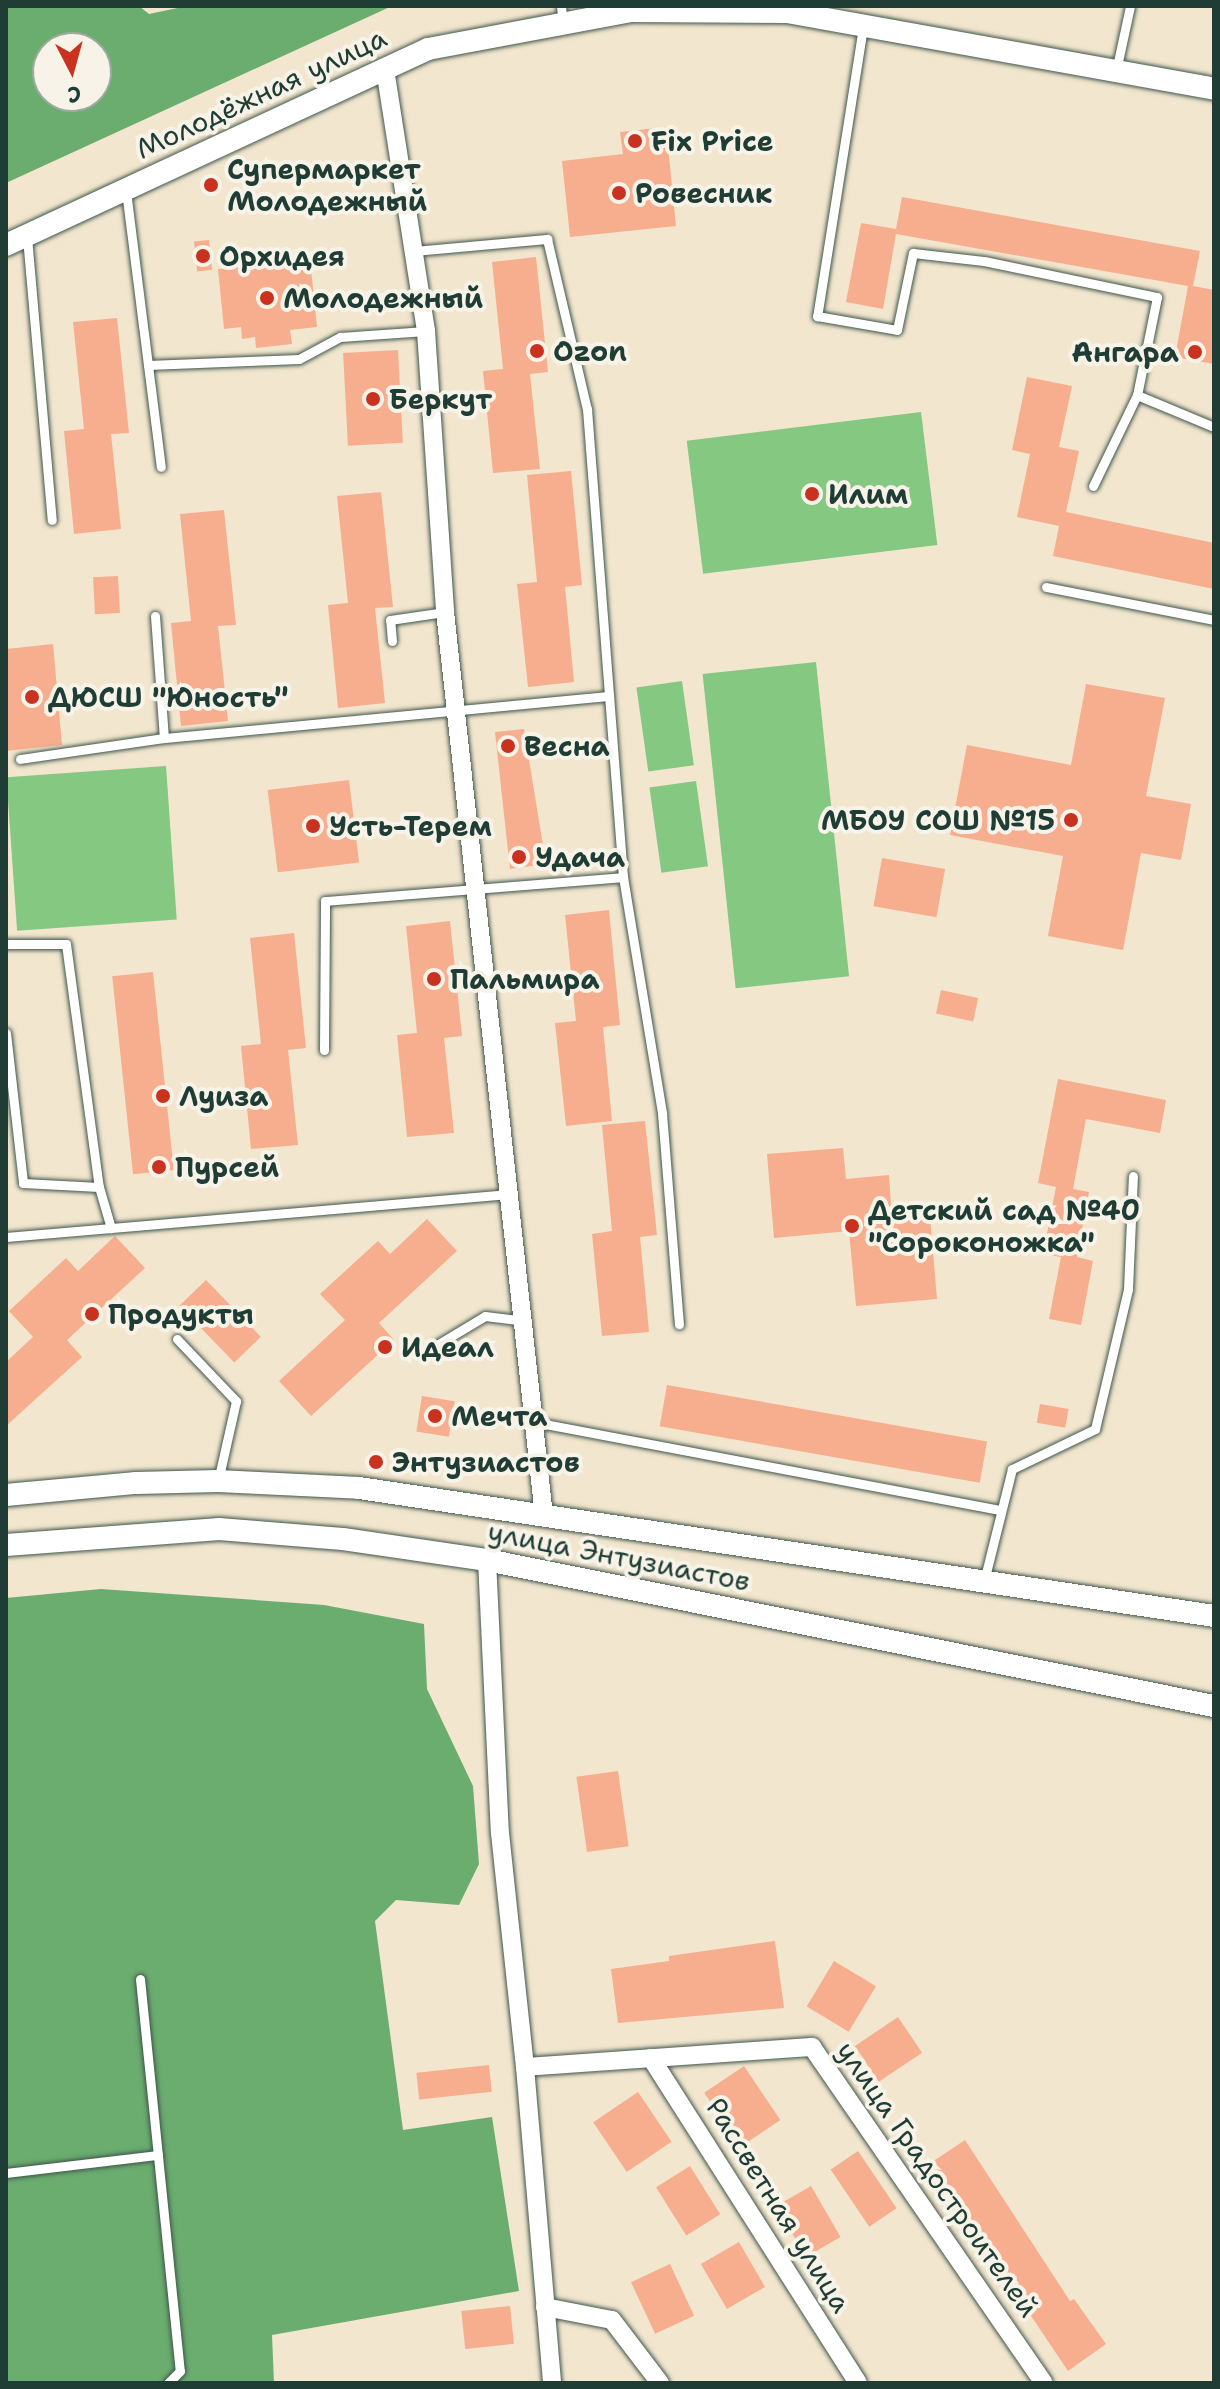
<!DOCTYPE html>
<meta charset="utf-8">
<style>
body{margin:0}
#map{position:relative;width:1220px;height:2389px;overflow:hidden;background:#f2e6ce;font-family:"Shantell Sans",sans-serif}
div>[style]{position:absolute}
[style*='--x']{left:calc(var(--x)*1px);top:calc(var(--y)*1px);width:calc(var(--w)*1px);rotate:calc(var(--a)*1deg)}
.green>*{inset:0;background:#84c881;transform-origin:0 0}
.forest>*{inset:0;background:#6bac6f}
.building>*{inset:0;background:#f6ae8f;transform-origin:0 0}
.roads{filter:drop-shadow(0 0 2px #3f564b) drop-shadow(0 0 2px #3f564b)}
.service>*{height:9px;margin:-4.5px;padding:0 4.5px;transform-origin:4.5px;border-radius:4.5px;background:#fff}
.minor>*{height:18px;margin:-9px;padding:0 9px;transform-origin:9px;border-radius:9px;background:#fff}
.tertiary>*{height:22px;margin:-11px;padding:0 11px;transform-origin:11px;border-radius:11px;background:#fff}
.dots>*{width:22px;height:22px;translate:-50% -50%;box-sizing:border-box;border:4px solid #f7f3e8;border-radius:50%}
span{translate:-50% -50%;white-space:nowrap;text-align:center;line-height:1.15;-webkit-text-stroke:8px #f7f3e8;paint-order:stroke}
.street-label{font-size:28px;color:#1f3d34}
.poi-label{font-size:28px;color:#1f3d34;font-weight:700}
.left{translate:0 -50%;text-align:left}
.right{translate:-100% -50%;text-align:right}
.frame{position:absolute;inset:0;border:8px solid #1f3d34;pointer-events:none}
.north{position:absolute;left:32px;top:32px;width:80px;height:80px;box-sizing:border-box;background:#f7f3e8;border:2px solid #a1aaa0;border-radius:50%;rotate:174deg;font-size:22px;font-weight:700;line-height:32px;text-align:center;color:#1f3d34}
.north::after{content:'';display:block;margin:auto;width:28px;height:36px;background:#c8321e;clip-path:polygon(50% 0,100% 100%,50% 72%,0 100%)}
</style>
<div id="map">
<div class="green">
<i style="left:921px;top:412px;width:134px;height:236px;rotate:83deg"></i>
<i style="left:816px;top:662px;width:316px;height:114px;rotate:84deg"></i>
<i style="left:682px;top:681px;width:85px;height:46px;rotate:82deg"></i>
<i style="left:166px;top:766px;width:154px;height:160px;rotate:86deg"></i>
<i style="left:696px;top:781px;width:86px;height:47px;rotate:82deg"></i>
</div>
<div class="forest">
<i style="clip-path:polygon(evenodd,6px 6px,139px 6px,149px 14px,187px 6px,392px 6px,6px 183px,6px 6px,48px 48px,96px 48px,96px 96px,48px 96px,48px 48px)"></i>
<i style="clip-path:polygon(101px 1589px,324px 1605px,424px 1624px,427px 1689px,473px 1786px,479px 1864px,459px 1905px,396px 1900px,375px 1921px,403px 2130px,492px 2117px,519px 2291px,272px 2335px,274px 2383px,6px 2383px,6px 1598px)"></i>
</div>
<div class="building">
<i style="clip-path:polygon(666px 127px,676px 226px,570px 237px,562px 161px,623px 154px,620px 132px)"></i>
<i style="clip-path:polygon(902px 197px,1200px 251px,1193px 286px,1214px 290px,1214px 364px,1175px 357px,1188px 286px,896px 234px,883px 309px,846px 302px,861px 223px,896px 229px)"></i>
<i style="left:209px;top:240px;width:30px;height:15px;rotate:84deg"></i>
<i style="clip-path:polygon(536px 257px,548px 372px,530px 374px,540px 469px,493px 473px,483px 371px,503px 369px,492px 262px)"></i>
<i style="clip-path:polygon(310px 259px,317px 327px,290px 330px,292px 344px,256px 348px,255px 337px,242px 339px,241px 327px,224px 329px,218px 269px)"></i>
<i style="clip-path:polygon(117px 318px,129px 433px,111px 434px,121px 529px,74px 534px,64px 431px,84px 429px,73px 322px)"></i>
<i style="left:398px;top:350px;width:93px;height:55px;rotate:87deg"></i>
<i style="clip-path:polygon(1027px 377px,1072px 386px,1059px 447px,1079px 451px,1066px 512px,1214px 543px,1214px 589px,1053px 556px,1059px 526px,1017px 517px,1030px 454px,1012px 450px)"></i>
<i style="clip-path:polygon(571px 471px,582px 585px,565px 587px,574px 682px,528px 687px,517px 584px,537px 582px,527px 475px)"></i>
<i style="clip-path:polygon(381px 492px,393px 607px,375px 608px,385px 703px,338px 708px,328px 605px,348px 603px,337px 496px)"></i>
<i style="clip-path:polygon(224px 510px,236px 625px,218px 626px,228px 721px,181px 726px,171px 623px,191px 621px,180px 514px)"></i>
<i style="left:118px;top:576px;width:37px;height:25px;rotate:87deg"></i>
<i style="clip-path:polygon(53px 644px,62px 745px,6px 751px,6px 649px)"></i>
<i style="clip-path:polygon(1086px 684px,1165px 698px,1146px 796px,1191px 804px,1181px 860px,1141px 853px,1123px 950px,1048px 936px,1063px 856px,950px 835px,967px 745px,1071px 765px)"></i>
<i style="clip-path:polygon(524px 729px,546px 864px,510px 869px,495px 732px)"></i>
<i style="left:349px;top:780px;width:83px;height:82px;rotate:83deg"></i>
<i style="left:882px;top:858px;width:64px;height:49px;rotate:10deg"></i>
<i style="clip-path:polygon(609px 910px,620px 1025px,603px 1027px,612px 1121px,566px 1126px,555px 1023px,576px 1021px,565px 915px)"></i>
<i style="clip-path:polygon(450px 921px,462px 1036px,444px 1038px,454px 1133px,407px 1137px,397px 1035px,417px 1033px,406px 926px)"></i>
<i style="clip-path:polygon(294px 933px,306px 1048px,288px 1050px,298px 1145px,251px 1149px,241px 1046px,261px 1044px,250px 938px)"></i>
<i style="left:153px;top:972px;width:199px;height:41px;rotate:84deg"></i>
<i style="left:941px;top:990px;width:38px;height:24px;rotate:12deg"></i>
<i style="clip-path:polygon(1058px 1079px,1166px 1100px,1160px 1133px,1086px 1119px,1073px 1189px,1089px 1192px,1077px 1257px,1093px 1261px,1081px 1325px,1049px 1319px,1061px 1257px,1043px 1254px,1056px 1187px,1038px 1183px)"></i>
<i style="clip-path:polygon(645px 1121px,657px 1235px,640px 1237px,649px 1332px,602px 1336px,592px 1234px,612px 1231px,602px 1125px)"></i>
<i style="clip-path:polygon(843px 1148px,846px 1179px,889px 1175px,892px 1220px,930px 1217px,937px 1299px,856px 1306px,849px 1231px,774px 1238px,767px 1154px)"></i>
<i style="clip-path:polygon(427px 1219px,457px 1251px,379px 1323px,394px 1340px,311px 1416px,279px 1381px,345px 1320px,320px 1294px,378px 1241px,390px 1254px)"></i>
<i style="clip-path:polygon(115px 1236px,145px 1268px,67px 1340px,82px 1357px,6px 1426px,6px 1362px,33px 1337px,9px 1311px,66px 1258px,78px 1271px)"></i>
<i style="left:206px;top:1280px;width:79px;height:37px;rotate:46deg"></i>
<i style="left:667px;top:1385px;width:325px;height:42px;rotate:10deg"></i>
<i style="left:422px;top:1396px;width:33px;height:36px;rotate:9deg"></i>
<i style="left:1040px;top:1404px;width:29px;height:19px;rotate:10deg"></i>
<i style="left:618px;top:1771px;width:76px;height:42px;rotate:82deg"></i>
<i style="clip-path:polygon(775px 1941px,784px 2008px,618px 2023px,611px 1969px,669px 1961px,669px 1956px)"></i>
<i style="left:834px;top:1961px;width:49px;height:53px;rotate:31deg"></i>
<i style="left:898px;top:2017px;width:43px;height:52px;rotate:56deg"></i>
<i style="left:489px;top:2065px;width:27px;height:73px;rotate:84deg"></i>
<i style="left:744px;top:2066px;width:65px;height:48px;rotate:56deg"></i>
<i style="left:638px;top:2092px;width:60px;height:54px;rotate:56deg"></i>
<i style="clip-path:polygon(965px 2140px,1070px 2301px,1074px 2299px,1106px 2344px,1068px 2371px,929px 2164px)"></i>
<i style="left:858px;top:2151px;width:69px;height:33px;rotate:56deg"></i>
<i style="left:690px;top:2166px;width:57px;height:40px;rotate:58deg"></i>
<i style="left:811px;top:2186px;width:59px;height:40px;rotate:60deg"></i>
<i style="left:739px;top:2242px;width:52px;height:44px;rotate:60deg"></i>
<i style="left:670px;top:2264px;width:57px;height:43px;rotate:65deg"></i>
<i style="left:510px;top:2306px;width:38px;height:49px;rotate:84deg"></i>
</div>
<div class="roads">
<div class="service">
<i style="--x:561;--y:6;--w:18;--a:84"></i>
<i style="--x:863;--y:27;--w:293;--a:99"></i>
<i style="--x:817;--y:316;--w:81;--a:9.9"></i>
<i style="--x:897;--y:330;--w:79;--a:-78.3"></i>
<i style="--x:913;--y:253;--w:71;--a:6.4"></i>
<i style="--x:984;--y:261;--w:177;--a:11.8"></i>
<i style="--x:1157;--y:297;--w:100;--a:101.5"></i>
<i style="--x:1137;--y:395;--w:83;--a:22.6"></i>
<i style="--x:1116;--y:71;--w:66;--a:-77.8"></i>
<i style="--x:126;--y:191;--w:278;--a:82.8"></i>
<i style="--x:27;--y:237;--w:284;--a:85"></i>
<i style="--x:413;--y:251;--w:135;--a:-5.1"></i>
<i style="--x:547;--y:239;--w:175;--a:76.8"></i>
<i style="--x:587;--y:409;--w:469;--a:85.6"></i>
<i style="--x:148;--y:365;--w:151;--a:-2.3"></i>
<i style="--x:299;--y:359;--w:47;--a:-28.2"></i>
<i style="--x:340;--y:337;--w:86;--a:-4"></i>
<i style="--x:1093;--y:486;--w:101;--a:-64.2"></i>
<i style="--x:1046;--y:587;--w:171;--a:11.1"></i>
<i style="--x:155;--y:616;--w:122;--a:85.8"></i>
<i style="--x:392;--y:641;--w:21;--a:-95"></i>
<i style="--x:390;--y:620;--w:56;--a:-8.3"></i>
<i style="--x:20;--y:759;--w:146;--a:-8.3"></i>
<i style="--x:164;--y:738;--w:447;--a:-5.4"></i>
<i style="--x:6;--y:944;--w:60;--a:0"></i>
<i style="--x:66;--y:944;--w:245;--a:82.3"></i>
<i style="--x:6;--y:1033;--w:151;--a:83.5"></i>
<i style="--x:23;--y:1183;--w:76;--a:3"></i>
<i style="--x:99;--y:1187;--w:43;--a:73.7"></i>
<i style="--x:324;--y:1050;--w:149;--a:-89.6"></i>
<i style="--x:325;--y:901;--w:299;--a:-4.6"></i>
<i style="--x:623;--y:877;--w:239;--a:80.6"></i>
<i style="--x:662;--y:1113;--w:212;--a:85.4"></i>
<i style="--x:6;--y:1237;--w:505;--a:-4.89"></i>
<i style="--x:177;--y:1339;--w:86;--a:46.4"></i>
<i style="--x:236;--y:1401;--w:82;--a:102.7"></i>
<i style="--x:430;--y:1349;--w:64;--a:-31"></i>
<i style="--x:485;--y:1316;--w:39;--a:7"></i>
<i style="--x:534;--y:1422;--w:475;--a:10.7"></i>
<i style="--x:984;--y:1581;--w:115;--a:-76"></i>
<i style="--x:1012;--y:1469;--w:92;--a:-25.7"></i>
<i style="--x:1095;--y:1429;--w:144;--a:-76.7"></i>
<i style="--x:1128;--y:1289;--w:113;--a:-87.5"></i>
<i style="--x:140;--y:1979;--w:394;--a:84.2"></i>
<i style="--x:180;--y:2371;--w:17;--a:135"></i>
<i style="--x:6;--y:2173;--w:153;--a:-6.8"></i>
</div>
<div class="minor">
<i style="--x:385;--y:69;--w:265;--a:81.1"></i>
<i style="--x:426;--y:331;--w:282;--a:86.1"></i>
<i style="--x:445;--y:612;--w:909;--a:83.75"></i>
<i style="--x:487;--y:1560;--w:273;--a:87.3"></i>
<i style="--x:500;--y:1833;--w:235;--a:83.9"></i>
<i style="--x:525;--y:2067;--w:317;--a:85.1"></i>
<i style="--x:651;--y:2058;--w:385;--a:57.5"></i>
<i style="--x:525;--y:2067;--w:288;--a:-4"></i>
<i style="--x:812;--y:2047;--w:408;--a:55.4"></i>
<i style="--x:545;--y:2307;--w:68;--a:11"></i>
<i style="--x:612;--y:2320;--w:79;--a:52.7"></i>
</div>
<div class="tertiary">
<i style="--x:6;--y:245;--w:465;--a:-24.9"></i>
<i style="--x:428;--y:49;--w:207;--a:-10.6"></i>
<i style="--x:631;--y:11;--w:157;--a:0.4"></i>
<i style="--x:788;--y:12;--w:433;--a:10.2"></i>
<i style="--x:6;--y:1495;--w:131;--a:-5.3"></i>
<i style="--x:136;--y:1483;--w:82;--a:-1.4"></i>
<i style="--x:218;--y:1481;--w:141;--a:2.8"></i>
<i style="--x:359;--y:1488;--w:865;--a:8.51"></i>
<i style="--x:6;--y:1545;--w:214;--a:-4.3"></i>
<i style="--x:219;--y:1529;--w:124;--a:4.6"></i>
<i style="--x:343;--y:1539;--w:146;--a:8.3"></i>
<i style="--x:487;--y:1560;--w:742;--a:11.36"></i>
</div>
</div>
<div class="dots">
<i style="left:635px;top:141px;background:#c8321e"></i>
<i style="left:211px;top:185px;background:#c8321e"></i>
<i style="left:619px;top:193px;background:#c8321e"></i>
<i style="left:203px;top:256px;background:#c8321e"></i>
<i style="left:267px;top:298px;background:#c8321e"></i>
<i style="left:537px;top:351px;background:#c8321e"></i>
<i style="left:1195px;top:352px;background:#c8321e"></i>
<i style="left:373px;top:399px;background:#c8321e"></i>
<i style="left:812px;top:494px;background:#c8321e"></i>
<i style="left:32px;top:697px;background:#c8321e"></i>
<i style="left:508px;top:746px;background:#c8321e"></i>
<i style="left:1071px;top:820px;background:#c8321e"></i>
<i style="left:313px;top:826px;background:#c8321e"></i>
<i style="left:519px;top:857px;background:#c8321e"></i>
<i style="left:434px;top:979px;background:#c8321e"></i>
<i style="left:163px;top:1096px;background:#c8321e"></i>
<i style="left:159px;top:1167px;background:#c8321e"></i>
<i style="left:852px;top:1226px;background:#c8321e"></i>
<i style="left:92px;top:1314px;background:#c8321e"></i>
<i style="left:385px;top:1347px;background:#c8321e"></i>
<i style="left:435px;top:1416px;background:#c8321e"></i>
<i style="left:376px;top:1462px;background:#c8321e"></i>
</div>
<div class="street-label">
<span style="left:261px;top:93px;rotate:-25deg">Молодёжная улица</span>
<span style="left:619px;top:1556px;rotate:11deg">улица Энтузиастов</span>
<span style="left:938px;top:2179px;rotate:55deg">улица Градостроителей</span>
<span style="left:779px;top:2205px;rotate:58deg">Рассветная улица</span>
</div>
<div class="poi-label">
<span class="left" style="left:651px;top:141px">Fix Price</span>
<span class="left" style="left:227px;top:185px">Супермаркет<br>Молодежный</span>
<span class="left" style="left:635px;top:193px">Ровесник</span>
<span class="left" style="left:219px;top:256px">Орхидея</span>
<span class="left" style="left:283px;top:298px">Молодежный</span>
<span class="left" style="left:553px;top:351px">Ozon</span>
<span class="right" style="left:1179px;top:352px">Ангара</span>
<span class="left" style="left:389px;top:399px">Беркут</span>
<span class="left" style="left:828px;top:494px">Илим</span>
<span class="left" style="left:48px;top:697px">ДЮСШ "Юность"</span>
<span class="left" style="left:524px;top:746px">Весна</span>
<span class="right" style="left:1055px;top:820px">МБОУ СОШ №15</span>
<span class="left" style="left:329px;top:826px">Усть-Терем</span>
<span class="left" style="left:535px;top:857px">Удача</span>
<span class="left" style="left:450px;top:979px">Пальмира</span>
<span class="left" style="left:179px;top:1096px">Луиза</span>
<span class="left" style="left:175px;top:1167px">Пурсей</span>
<span class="left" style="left:868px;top:1226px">Детский сад №40<br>"Сороконожка"</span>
<span class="left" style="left:108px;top:1314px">Продукты</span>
<span class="left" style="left:401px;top:1347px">Идеал</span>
<span class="left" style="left:451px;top:1416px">Мечта</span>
<span class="left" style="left:392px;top:1462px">Энтузиастов</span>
</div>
<div class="frame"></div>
<div class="north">С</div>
</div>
